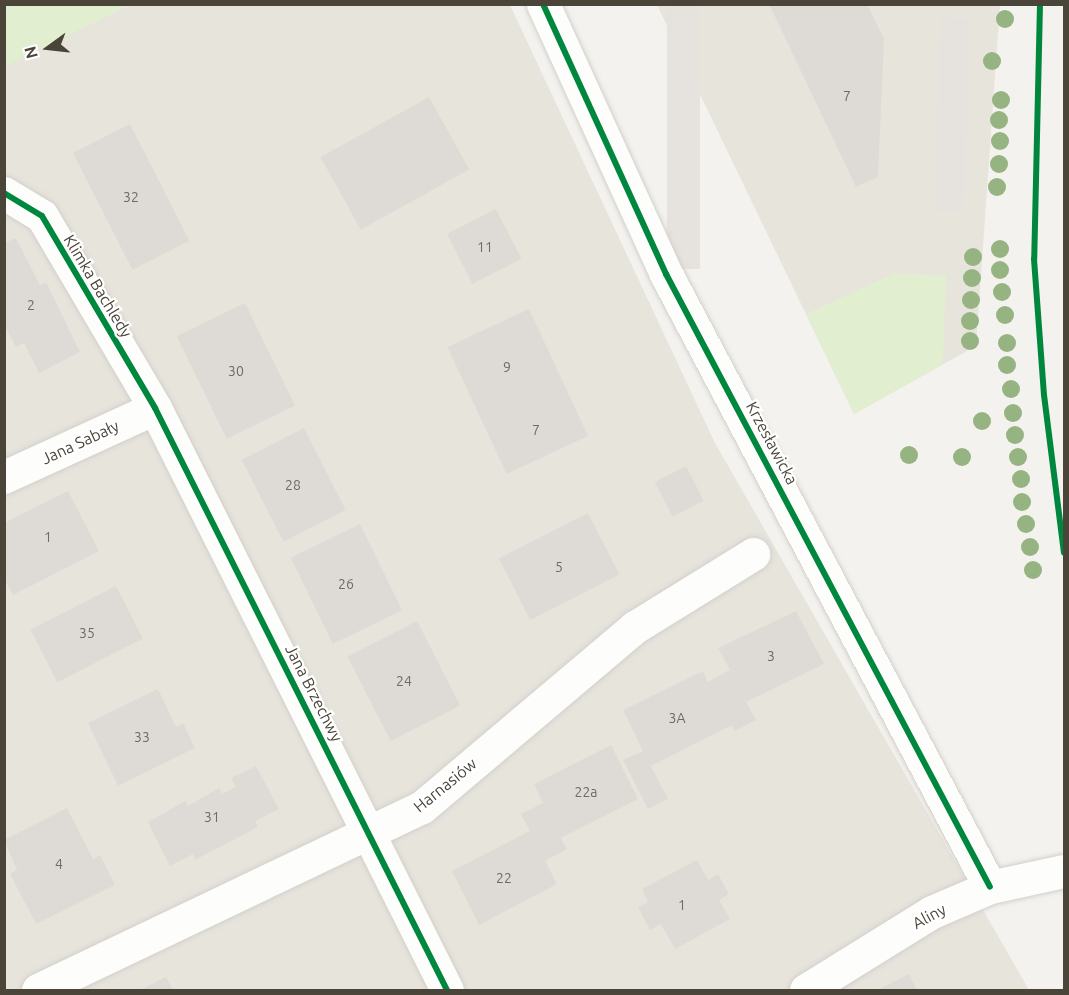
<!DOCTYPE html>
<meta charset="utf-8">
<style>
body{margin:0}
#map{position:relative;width:1069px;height:995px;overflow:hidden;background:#f4f2ee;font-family:Ubuntu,sans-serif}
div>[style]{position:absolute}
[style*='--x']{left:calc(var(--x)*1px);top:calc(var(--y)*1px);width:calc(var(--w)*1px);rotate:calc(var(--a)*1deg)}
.residential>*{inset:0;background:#e7e4dc}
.green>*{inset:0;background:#e1eecf}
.parking>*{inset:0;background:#e6e3df;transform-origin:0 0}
.building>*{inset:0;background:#dedbd6;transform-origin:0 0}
.roads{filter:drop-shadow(0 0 2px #d2d0cb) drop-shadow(0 0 2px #d2d0cb)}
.street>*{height:33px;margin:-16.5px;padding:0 16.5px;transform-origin:16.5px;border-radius:16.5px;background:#fdfdfc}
.cycleway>*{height:6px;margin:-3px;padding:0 3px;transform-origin:3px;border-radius:3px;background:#00873e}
.trees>*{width:18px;height:18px;margin:-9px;border-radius:50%;background:#96b382}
span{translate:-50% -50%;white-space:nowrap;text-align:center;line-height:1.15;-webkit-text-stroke:4.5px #fff;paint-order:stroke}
.number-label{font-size:14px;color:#706a61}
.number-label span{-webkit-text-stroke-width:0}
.street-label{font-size:16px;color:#4b4439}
.frame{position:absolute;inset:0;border:6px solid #4b4439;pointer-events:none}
.north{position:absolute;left:18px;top:18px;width:60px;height:60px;-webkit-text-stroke:4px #fff;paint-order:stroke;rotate:255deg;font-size:16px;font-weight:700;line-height:24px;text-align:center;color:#4b4439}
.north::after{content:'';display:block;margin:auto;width:21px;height:27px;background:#4b4439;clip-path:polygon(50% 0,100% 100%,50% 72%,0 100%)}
</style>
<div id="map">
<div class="residential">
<i style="clip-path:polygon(129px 5px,510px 5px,715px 443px,1029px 990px,5px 990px,4px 66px)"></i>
<i style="clip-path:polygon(657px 5px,1000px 5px,976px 346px,854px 414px)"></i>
</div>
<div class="green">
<i style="clip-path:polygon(5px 4px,129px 4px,129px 5px,5px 66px)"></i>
<i style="clip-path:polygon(895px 273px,946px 276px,943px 364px,854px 414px,806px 314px)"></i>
</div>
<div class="parking">
<i style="left:667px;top:5px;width:33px;height:264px"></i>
<i style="left:941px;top:18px;width:29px;height:193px;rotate:2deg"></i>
</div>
<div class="building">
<i style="clip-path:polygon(769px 4px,867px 4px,884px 39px,878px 177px,856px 187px)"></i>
<i style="left:429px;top:97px;width:83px;height:124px;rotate:61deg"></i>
<i style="left:130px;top:124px;width:131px;height:64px;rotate:63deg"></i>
<i style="left:496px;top:209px;width:56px;height:55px;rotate:63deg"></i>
<i style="clip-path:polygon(16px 238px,40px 285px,46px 282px,80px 352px,39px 373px,24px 343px,16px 347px,4px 324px,4px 243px)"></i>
<i style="left:245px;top:303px;width:114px;height:76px;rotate:64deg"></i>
<i style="left:529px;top:309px;width:140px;height:90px;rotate:65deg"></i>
<i style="left:304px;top:428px;width:92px;height:70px;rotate:63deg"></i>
<i style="left:686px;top:466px;width:39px;height:35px;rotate:63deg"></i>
<i style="clip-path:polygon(68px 491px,99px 551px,13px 595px,4px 579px,4px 523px)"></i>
<i style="left:588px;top:513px;width:69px;height:100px;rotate:63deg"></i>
<i style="left:360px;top:524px;width:96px;height:77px;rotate:64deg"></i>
<i style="left:116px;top:586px;width:59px;height:96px;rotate:63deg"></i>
<i style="clip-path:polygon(796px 611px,824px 664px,746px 702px,756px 720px,735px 731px,732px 725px,651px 766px,668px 799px,648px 809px,623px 760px,643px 751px,623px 710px,703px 671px,708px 682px,730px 670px,718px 648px)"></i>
<i style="left:417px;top:621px;width:95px;height:78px;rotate:63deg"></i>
<i style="clip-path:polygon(158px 689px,176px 727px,183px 723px,195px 748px,118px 786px,88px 723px)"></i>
<i style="clip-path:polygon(611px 745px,638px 799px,561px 838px,567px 849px,545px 861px,557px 884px,479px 925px,452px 871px,530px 831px,521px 814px,543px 803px,534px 784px)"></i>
<i style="clip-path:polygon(256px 766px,279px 809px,255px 821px,258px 827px,195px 860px,193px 854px,170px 866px,148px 822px,185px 801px,188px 806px,219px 788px,222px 794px,236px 787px,231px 778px)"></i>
<i style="clip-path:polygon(67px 808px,93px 859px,100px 855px,115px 885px,36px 924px,10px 874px,17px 870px,4px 840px)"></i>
<i style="clip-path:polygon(697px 860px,708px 880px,718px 874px,729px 894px,719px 900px,730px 919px,675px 949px,661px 924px,650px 930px,638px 907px,648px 902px,642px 889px)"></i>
<i style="clip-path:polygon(909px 974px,917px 990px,877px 990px)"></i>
<i style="clip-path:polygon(166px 977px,173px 990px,140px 990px)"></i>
</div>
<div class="roads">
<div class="street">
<i style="--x:543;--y:4;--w:297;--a:65.5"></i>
<i style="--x:666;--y:274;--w:693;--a:62.14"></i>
<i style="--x:4;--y:193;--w:44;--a:31.2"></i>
<i style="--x:42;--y:216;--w:223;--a:59.5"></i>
<i style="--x:155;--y:408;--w:651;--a:63.36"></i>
<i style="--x:4;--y:477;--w:166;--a:-24.6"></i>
<i style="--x:38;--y:990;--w:425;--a:-25.5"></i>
<i style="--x:422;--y:807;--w:279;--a:-40.2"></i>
<i style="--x:635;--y:627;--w:139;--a:-31.7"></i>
<i style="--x:806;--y:990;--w:148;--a:-31.8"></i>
<i style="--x:932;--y:912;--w:63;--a:-23.3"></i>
<i style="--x:990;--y:887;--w:76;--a:-12.2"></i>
</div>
</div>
<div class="cycleway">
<i style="--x:543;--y:4;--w:297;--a:65.5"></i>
<i style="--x:666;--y:274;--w:693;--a:62.14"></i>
<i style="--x:1040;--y:4;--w:255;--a:91.3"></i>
<i style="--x:1034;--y:259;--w:136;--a:85.8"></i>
<i style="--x:1044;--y:395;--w:159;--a:82.8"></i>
<i style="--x:4;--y:193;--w:44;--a:31.2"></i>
<i style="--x:42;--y:216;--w:223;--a:59.5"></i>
<i style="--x:155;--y:408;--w:651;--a:63.36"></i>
</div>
<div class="trees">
<i style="left:1005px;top:19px"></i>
<i style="left:992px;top:61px"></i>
<i style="left:1001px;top:100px"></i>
<i style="left:999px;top:120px"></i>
<i style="left:1000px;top:141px"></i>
<i style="left:999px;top:164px"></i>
<i style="left:997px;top:187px"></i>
<i style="left:1000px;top:249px"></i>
<i style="left:973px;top:257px"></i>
<i style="left:1000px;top:270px"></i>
<i style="left:972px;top:278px"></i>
<i style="left:1002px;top:292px"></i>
<i style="left:971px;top:300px"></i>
<i style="left:1005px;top:315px"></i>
<i style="left:970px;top:321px"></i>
<i style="left:970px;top:341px"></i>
<i style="left:1007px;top:343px"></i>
<i style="left:1007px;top:365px"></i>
<i style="left:1011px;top:389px"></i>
<i style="left:1013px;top:413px"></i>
<i style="left:982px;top:421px"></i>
<i style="left:1015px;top:435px"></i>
<i style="left:909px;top:455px"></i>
<i style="left:962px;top:457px"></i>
<i style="left:1018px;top:457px"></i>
<i style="left:1021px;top:479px"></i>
<i style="left:1022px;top:502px"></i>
<i style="left:1026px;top:524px"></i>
<i style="left:1030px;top:547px"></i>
<i style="left:1033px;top:570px"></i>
</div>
<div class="number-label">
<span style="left:847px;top:96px">7</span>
<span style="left:131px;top:197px">32</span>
<span style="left:485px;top:247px">11</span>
<span style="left:31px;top:305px">2</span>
<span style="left:507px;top:367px">9</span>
<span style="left:236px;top:371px">30</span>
<span style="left:536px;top:430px">7</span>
<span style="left:293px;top:485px">28</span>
<span style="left:48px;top:537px">1</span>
<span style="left:559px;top:567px">5</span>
<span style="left:346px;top:584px">26</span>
<span style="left:87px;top:633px">35</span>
<span style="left:771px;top:656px">3</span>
<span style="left:404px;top:681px">24</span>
<span style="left:677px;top:718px">3A</span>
<span style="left:142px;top:737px">33</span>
<span style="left:586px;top:792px">22a</span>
<span style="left:212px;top:817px">31</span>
<span style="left:59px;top:864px">4</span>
<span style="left:504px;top:878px">22</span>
<span style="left:682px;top:905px">1</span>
</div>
<div class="street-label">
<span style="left:98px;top:286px;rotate:59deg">Klimka Bachledy</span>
<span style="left:80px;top:442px;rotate:-25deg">Jana Sabały</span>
<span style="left:772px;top:443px;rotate:62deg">Krzesławicka</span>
<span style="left:314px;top:693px;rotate:63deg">Jana Brzechwy</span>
<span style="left:445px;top:785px;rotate:-39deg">Harnasiów</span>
<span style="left:929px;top:916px;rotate:-28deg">Aliny</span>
</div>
<div class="frame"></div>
<div class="north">N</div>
</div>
